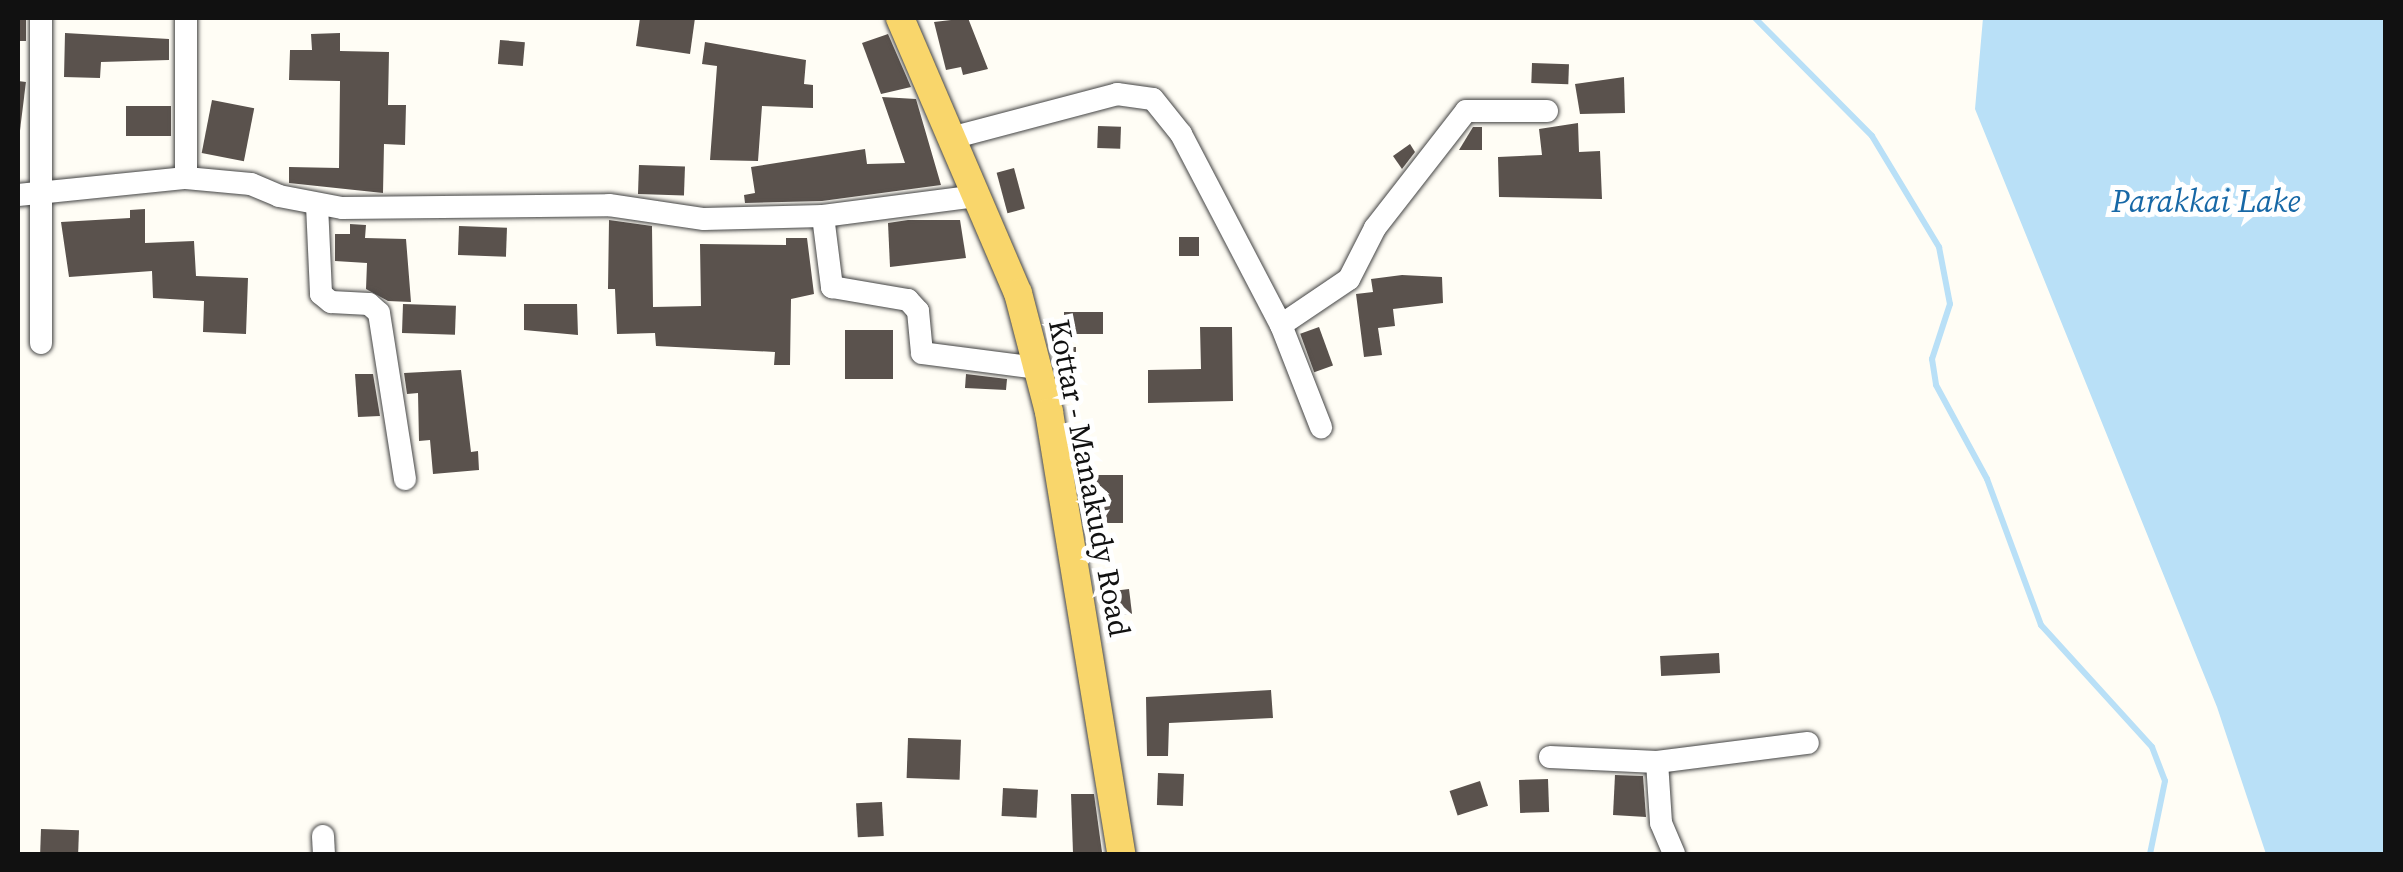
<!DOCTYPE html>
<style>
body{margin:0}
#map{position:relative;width:2403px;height:872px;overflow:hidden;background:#fffdf5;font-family:"Source Serif 4",serif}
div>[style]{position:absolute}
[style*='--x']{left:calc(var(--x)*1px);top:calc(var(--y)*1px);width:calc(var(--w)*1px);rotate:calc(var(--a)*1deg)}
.water>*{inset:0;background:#b9e0f7}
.stream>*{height:6px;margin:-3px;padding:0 3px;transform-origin:3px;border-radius:3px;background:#b9e0f7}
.building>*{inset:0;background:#5a524d;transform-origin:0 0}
.roads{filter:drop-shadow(0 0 2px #444) drop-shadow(0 0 2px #444)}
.minor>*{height:22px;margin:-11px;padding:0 11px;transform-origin:11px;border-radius:11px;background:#fff}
.major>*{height:28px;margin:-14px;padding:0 14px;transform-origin:14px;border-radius:14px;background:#f9d66b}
span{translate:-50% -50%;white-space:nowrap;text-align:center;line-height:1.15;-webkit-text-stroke:10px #fff;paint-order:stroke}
.street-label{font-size:30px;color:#111}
.water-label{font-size:32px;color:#1768a6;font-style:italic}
.frame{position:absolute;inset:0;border:20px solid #111;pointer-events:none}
</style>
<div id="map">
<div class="water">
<i style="clip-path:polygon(1983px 18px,2385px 18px,2385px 854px,2266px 854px,2217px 707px,1975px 109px)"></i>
</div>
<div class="stream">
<i style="--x:1755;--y:18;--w:166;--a:45.2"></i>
<i style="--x:1872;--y:136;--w:130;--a:58.9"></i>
<i style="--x:1939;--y:247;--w:58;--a:79.1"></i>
<i style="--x:1950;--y:304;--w:58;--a:108.1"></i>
<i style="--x:1932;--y:359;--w:26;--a:81"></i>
<i style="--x:1936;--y:385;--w:107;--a:61.5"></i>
<i style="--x:1987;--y:479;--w:156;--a:69.7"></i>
<i style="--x:2041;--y:625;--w:165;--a:47.7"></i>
<i style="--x:2152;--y:747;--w:36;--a:69"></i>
<i style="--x:2165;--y:781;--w:75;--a:101.6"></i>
</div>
<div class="building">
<i style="left:18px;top:18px;width:8px;height:23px"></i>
<i style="clip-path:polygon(640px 18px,695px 18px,690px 54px,636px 46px)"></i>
<i style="clip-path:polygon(968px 18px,988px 69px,963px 75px,961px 67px,946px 70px,934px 22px)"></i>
<i style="clip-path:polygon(65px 33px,169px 39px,169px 60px,101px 62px,100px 78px,64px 77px)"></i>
<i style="clip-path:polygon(340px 33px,340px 51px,389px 52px,388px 105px,406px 105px,405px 145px,384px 144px,383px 193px,289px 183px,289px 167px,339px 168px,340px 81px,289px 80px,290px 50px,312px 50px,311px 34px)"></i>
<i style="clip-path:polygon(888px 34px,911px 87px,881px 94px,862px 43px)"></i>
<i style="left:500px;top:40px;width:25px;height:24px;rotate:5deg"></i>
<i style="clip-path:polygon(705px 42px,806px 60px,804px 84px,813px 85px,813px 108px,762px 106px,758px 161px,710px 160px,717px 66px,702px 64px)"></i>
<i style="left:1532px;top:63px;width:37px;height:20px;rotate:2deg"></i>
<i style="clip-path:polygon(1624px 77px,1625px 113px,1580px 114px,1575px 84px)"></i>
<i style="left:18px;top:81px;width:8px;height:59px;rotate:7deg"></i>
<i style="clip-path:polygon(882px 97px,916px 99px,941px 185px,822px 201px,745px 203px,744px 195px,755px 193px,751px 167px,865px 149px,867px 164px,905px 163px)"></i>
<i style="left:212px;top:100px;width:43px;height:54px;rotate:11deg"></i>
<i style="left:171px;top:106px;width:30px;height:45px;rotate:90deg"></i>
<i style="clip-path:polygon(1578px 123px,1579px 152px,1600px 151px,1602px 199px,1499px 197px,1498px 157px,1542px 155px,1539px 129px)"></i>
<i style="left:1098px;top:126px;width:23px;height:22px;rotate:2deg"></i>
<i style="clip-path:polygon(1473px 127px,1482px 127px,1482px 150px,1459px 150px)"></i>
<i style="clip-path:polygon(1410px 144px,1415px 152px,1402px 169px,1393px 156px)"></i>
<i style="left:639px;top:165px;width:46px;height:29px;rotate:2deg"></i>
<i style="left:1014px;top:168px;width:42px;height:18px;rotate:75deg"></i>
<i style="clip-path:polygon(145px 209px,145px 243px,194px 241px,196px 276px,248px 278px,246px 334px,203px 332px,204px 301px,153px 298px,152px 271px,69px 277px,61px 222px,130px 218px,130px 210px)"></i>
<i style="clip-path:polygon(609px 220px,652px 226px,653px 307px,701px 306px,700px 244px,786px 245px,786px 238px,807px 238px,814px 294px,791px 299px,790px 365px,774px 365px,775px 352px,656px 346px,655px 333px,617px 334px,615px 289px,608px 289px)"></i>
<i style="clip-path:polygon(908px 220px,960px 220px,966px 258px,890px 267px,888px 223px)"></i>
<i style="clip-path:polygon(350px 224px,366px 225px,365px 238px,406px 239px,411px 302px,388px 301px,366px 289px,367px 263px,335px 261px,335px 234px,350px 234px)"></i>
<i style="left:459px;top:226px;width:48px;height:29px;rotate:2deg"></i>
<i style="left:1179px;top:237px;width:20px;height:19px"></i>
<i style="clip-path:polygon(1402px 275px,1442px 277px,1443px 303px,1393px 309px,1395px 326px,1378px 328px,1382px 355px,1364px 357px,1356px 294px,1373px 292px,1371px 279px)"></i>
<i style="left:403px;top:304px;width:53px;height:29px;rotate:2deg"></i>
<i style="clip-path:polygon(524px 304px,577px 304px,578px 335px,524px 330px)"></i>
<i style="left:1064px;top:312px;width:39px;height:22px"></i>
<i style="clip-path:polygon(1200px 327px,1232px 327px,1233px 401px,1148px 403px,1148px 370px,1201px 369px)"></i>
<i style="left:1319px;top:327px;width:41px;height:20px;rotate:70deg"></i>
<i style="left:845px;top:330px;width:48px;height:49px"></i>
<i style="left:1057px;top:347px;width:19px;height:20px"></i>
<i style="clip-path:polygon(461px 370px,471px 452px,478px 451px,479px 470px,433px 474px,430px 440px,419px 441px,418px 393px,407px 394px,404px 373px)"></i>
<i style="clip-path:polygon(355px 374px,373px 374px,380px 416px,358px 417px)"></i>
<i style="clip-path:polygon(966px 374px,1007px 379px,1006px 390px,965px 388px)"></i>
<i style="left:1095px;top:475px;width:28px;height:48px"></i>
<i style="left:1129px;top:589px;width:25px;height:20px;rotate:83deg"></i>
<i style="left:1719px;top:653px;width:20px;height:59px;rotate:87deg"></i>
<i style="clip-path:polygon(1271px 690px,1273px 718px,1169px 723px,1168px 756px,1147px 756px,1146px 697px)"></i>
<i style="left:908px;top:738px;width:53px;height:40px;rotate:2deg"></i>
<i style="left:1158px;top:773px;width:26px;height:32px;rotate:2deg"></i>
<i style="clip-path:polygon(1615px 775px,1643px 776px,1646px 817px,1613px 815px)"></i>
<i style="left:1548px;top:779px;width:33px;height:29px;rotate:88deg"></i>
<i style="left:1480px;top:781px;width:26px;height:32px;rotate:72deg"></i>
<i style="left:1003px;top:788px;width:35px;height:28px;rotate:3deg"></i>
<i style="clip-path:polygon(1071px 794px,1094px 794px,1102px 852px,1073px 853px)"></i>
<i style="left:882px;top:802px;width:34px;height:26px;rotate:87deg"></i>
<i style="left:41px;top:829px;width:38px;height:23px;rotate:2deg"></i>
</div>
<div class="roads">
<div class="minor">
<i style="--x:41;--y:18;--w:325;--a:90"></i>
<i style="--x:186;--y:18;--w:160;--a:90"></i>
<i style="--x:951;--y:138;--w:172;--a:-14.8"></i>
<i style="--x:1117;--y:94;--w:36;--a:8"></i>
<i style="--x:1153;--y:99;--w:45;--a:51.3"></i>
<i style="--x:1181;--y:134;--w:216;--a:62.4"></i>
<i style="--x:1281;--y:325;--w:110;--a:68.6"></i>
<i style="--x:18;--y:195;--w:169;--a:-5.8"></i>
<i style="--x:186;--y:178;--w:65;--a:5.3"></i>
<i style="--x:251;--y:184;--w:30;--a:23"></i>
<i style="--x:279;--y:196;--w:64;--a:10.8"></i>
<i style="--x:342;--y:208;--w:267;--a:-0.6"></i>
<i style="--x:609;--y:205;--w:96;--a:8.4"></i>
<i style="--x:704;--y:219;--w:119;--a:-1.4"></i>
<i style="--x:823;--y:216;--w:154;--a:-7.4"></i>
<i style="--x:317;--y:205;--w:89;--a:87.4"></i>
<i style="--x:321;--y:294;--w:13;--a:39"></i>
<i style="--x:331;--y:302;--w:38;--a:3"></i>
<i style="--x:369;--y:304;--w:13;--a:42"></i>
<i style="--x:379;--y:313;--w:168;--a:81.1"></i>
<i style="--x:823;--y:216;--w:72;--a:82.8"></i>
<i style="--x:832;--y:287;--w:77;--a:9.7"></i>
<i style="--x:908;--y:300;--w:15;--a:48"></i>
<i style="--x:918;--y:311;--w:42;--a:84.6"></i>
<i style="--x:922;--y:353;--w:116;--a:7.4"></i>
<i style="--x:1281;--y:325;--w:82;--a:-34.1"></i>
<i style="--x:1349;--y:279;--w:57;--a:-63"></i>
<i style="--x:1375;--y:228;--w:148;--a:-52.1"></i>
<i style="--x:1466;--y:111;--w:81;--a:0"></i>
<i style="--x:1550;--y:757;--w:107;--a:2.7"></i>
<i style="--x:1657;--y:762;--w:152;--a:-7.2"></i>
<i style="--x:1657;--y:762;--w:61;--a:86.2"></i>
<i style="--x:1661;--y:823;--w:34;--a:67"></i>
<i style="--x:323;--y:836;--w:18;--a:87"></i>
</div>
<div class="major">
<i style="--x:900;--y:18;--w:299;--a:66.8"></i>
<i style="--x:1018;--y:293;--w:123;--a:75.4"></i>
<i style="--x:1049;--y:412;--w:448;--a:80.7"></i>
</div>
</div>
<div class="street-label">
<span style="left:1089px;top:478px;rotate:79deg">Kottar - Manakudy Road</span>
</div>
<div class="water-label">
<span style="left:2206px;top:201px">Parakkai Lake</span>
</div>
<div class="frame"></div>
</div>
